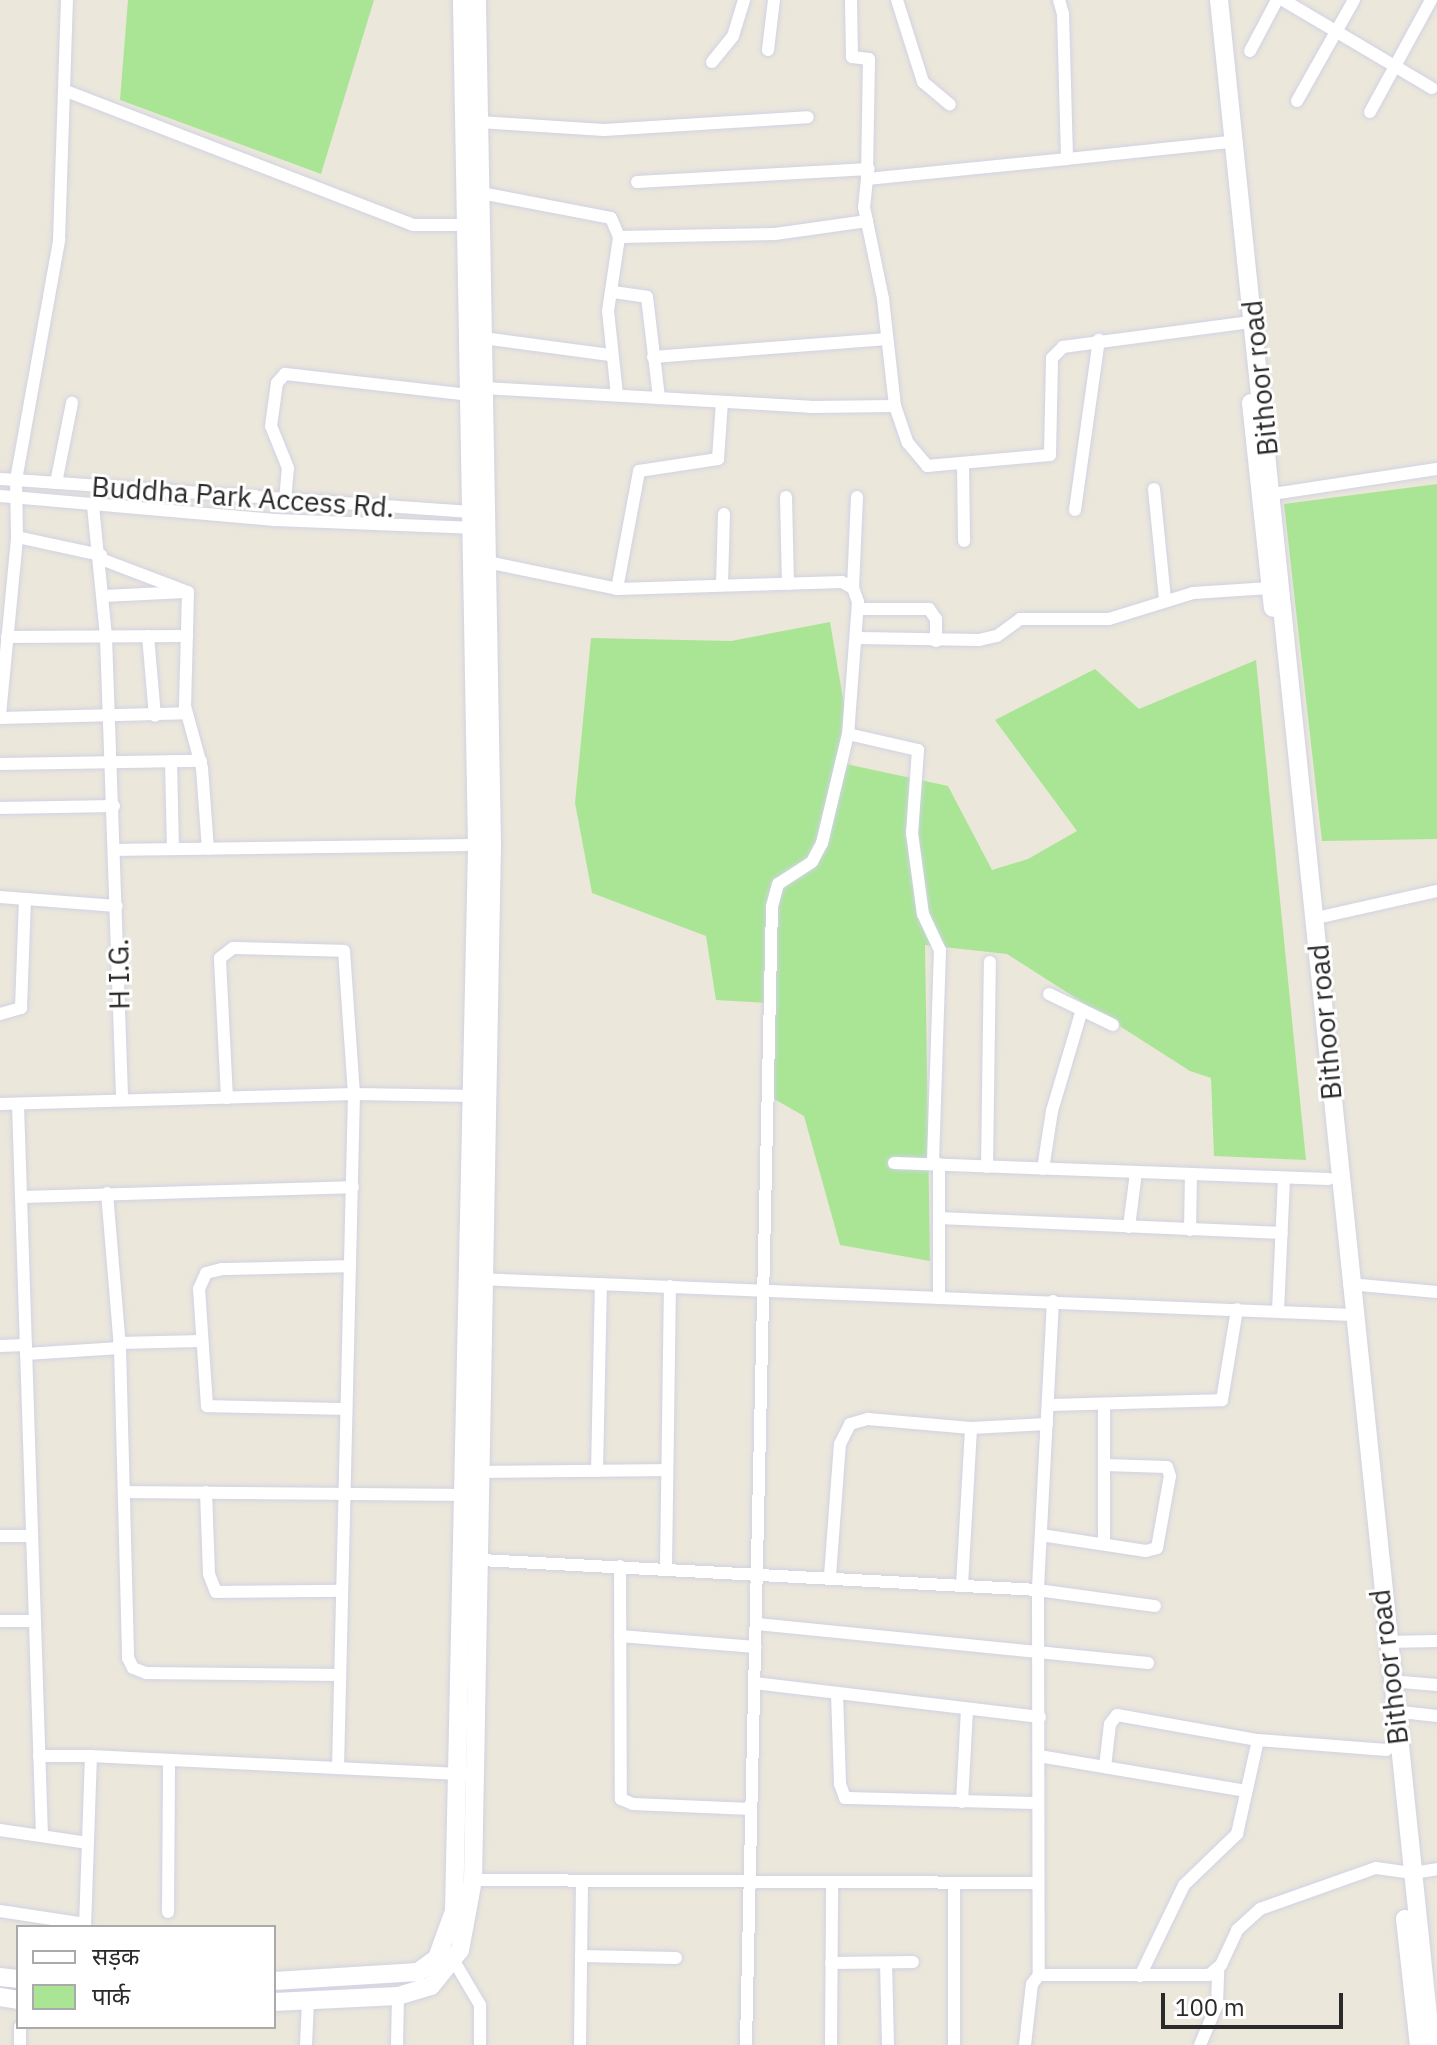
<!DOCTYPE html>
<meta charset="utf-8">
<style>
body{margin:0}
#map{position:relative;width:1437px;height:2045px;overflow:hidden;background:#ece7db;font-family:"IBM Plex Sans","Noto Sans Devanagari",sans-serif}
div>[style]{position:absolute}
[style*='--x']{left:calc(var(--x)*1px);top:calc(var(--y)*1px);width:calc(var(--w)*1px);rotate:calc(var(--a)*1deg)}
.green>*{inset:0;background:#a9e595}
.roads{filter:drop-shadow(0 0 2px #d0d2e3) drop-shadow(0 0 2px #d0d2e3)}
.street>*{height:12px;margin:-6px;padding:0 6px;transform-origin:6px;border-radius:6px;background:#fff}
.secondary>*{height:18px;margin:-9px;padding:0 9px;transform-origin:9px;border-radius:9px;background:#fff}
span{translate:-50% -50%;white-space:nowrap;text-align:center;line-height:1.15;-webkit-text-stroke:6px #fff;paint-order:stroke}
.street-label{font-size:28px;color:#2a2a2a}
.legend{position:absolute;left:16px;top:1925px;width:260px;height:104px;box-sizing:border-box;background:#fff;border:2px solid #aaa;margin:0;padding:10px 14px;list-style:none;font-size:24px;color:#2a2a2a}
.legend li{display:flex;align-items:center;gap:16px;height:40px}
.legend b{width:40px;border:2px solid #aaa}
.scale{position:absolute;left:1161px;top:1993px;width:182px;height:36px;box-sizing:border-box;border:4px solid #2a2a2a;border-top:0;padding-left:10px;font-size:24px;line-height:28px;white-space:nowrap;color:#2a2a2a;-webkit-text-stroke:6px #fff;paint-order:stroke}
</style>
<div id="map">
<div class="green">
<i style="clip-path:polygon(128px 0,374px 0,321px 174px,120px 100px)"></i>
<i style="clip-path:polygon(1437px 484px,1437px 839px,1322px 841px,1284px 504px)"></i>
<i style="clip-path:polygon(830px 622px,848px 728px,846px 764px,948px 786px,992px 870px,1028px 859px,1077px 831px,995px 720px,1095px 669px,1139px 709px,1256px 660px,1306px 1160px,1214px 1156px,1211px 1078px,1190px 1071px,1007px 954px,925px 945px,930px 1261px,840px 1245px,804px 1116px,769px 1096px,767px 1003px,716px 1000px,706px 936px,592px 893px,575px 803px,591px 638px,731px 641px)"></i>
</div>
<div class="roads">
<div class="street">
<i style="--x:851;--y:0;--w:57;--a:89"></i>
<i style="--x:852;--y:57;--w:17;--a:7"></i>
<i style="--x:869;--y:59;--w:120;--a:91"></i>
<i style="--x:867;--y:179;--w:201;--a:-5.7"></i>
<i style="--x:897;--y:0;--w:86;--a:72.4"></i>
<i style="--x:923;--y:82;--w:35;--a:40"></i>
<i style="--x:1059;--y:0;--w:15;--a:74"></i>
<i style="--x:1063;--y:14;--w:145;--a:88.4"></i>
<i style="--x:1067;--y:159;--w:162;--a:-6"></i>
<i style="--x:1283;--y:0;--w:173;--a:30.6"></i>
<i style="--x:768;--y:50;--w:50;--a:-83.2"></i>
<i style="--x:1250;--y:51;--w:58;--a:-62.1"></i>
<i style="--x:712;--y:62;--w:33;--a:-51"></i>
<i style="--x:733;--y:36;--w:38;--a:-73"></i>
<i style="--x:66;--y:91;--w:372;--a:21.1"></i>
<i style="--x:413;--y:225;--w:57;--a:0"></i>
<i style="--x:1297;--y:101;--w:116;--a:-60.6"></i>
<i style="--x:1370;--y:112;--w:128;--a:-61.4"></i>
<i style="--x:479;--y:122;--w:125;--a:3.7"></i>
<i style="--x:604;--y:130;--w:204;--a:-3.6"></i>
<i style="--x:867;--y:179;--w:28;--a:96"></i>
<i style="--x:864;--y:207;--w:94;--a:78.3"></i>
<i style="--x:883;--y:299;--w:108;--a:83.6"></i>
<i style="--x:895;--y:406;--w:39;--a:71"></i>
<i style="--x:908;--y:443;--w:30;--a:50"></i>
<i style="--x:927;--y:466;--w:123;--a:-5.1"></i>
<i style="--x:1050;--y:455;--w:97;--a:-88.8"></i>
<i style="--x:1052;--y:358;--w:16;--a:-45"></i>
<i style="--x:1063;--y:347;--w:183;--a:-7.6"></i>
<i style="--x:637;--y:182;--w:232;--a:-3.2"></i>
<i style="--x:481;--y:193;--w:132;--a:10.9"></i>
<i style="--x:611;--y:218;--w:21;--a:67"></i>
<i style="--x:613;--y:292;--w:34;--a:8"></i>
<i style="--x:647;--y:297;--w:102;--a:83.2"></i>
<i style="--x:483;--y:338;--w:128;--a:7.6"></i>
<i style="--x:653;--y:357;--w:235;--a:-4.4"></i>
<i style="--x:484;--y:388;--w:327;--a:3.3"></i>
<i style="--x:810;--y:407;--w:85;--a:-0.7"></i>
<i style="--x:617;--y:395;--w:84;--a:-96.1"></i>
<i style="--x:608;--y:311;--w:75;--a:-81.5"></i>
<i style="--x:619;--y:237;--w:156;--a:-1.1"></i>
<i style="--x:775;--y:234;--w:93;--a:-8"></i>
<i style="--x:963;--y:465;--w:76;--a:89.2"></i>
<i style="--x:0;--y:479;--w:477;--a:4"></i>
<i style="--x:56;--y:483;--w:82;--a:-78.7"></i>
<i style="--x:1154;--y:489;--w:112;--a:84.3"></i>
<i style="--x:1273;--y:494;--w:166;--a:-8.7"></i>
<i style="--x:0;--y:496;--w:276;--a:5"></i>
<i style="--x:275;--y:520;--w:201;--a:2.3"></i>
<i style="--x:786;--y:497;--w:87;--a:88.7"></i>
<i style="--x:285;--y:501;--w:33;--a:-85"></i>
<i style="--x:288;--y:468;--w:45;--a:-112"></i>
<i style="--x:271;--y:426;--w:43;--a:-82.1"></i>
<i style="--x:277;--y:383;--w:12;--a:-48"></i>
<i style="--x:285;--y:374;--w:185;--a:6.5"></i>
<i style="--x:93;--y:506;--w:132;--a:84.3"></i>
<i style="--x:106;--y:637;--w:462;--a:88"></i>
<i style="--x:1075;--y:510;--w:172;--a:-82"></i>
<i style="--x:17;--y:537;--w:86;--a:12.1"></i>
<i style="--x:101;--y:559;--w:93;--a:20.8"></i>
<i style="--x:188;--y:592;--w:114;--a:91.5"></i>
<i style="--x:185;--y:706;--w:64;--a:74.7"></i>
<i style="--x:202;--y:768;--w:81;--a:85.8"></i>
<i style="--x:487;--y:562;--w:133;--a:11.7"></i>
<i style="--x:617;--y:589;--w:225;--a:-1.8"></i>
<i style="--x:842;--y:582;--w:13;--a:29"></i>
<i style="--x:853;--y:588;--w:15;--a:70"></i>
<i style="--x:858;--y:602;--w:132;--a:94.3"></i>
<i style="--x:848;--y:734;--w:112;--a:103.4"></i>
<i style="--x:822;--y:843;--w:21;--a:118"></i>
<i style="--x:812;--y:862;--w:40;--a:147.1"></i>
<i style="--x:778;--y:884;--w:23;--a:105"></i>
<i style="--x:772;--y:906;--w:1139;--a:91.31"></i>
<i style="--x:722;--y:584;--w:70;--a:-88.4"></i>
<i style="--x:853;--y:588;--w:91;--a:-87.5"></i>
<i style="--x:617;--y:589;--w:120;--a:-79.4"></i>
<i style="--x:639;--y:471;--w:80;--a:-8.6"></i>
<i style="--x:718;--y:459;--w:57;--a:-86"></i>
<i style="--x:104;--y:596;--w:81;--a:-2.8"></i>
<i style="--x:858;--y:609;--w:71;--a:0"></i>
<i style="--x:929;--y:609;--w:12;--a:55"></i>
<i style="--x:936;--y:619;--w:22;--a:90"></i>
<i style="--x:148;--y:636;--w:80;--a:85"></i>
<i style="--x:7;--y:637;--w:180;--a:-0.3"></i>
<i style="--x:859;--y:638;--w:120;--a:1"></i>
<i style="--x:979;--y:640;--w:18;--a:-13"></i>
<i style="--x:997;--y:636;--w:29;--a:-36"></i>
<i style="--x:1020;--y:619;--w:89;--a:0"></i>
<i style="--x:1109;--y:619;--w:88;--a:-17.2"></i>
<i style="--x:1193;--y:593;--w:77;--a:-3.7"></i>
<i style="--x:0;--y:715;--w:179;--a:-84.5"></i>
<i style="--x:17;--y:537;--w:57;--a:-91"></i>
<i style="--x:16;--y:480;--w:244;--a:-79.8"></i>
<i style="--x:59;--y:240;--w:240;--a:-88.1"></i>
<i style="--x:0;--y:718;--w:186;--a:-1.5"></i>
<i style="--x:848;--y:734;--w:72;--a:12.9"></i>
<i style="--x:918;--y:750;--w:83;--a:94.1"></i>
<i style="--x:912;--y:833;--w:82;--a:82.3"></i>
<i style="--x:923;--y:914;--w:40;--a:65"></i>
<i style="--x:940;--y:950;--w:214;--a:91.9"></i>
<i style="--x:171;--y:761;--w:88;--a:88.7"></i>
<i style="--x:0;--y:764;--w:201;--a:-0.9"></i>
<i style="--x:0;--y:808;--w:114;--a:-1"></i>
<i style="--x:116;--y:850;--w:369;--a:-0.8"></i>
<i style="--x:0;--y:897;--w:117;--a:4.4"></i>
<i style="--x:1316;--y:918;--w:124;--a:-12.6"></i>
<i style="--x:1049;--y:994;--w:71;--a:25.8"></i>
<i style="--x:0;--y:1014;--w:22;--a:-16"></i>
<i style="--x:21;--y:1008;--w:109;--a:-87.9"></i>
<i style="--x:227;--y:1098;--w:140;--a:-92.9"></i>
<i style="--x:220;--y:958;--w:16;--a:-38"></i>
<i style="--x:233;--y:948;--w:111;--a:1.5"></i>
<i style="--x:344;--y:951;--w:143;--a:86"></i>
<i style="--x:354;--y:1094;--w:672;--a:91.36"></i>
<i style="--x:0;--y:1104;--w:354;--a:-1.6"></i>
<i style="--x:354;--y:1094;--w:122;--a:0.9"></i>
<i style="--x:18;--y:1105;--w:731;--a:88.12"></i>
<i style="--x:894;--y:1163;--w:435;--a:2.1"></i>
<i style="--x:987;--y:1167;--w:205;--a:-89.2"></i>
<i style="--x:1043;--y:1169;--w:59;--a:-81.2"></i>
<i style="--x:1052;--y:1111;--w:105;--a:-73.5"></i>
<i style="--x:107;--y:1193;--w:156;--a:85.2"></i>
<i style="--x:120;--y:1348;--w:310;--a:88.5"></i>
<i style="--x:128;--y:1658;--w:11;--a:63"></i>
<i style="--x:133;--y:1668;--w:14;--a:21"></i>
<i style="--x:146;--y:1673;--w:192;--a:0.6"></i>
<i style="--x:21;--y:1197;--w:332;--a:-1.7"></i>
<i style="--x:939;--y:1218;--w:343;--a:2.5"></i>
<i style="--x:1129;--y:1227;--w:55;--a:-82.7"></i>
<i style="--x:1190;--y:1230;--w:56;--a:-89"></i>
<i style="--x:477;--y:1279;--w:876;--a:2.36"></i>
<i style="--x:1349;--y:1284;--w:88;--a:5.2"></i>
<i style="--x:939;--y:1296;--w:132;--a:-90"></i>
<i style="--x:1053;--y:1301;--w:289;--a:93"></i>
<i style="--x:1038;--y:1590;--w:385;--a:89.9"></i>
<i style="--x:1039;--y:1975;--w:170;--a:0"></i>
<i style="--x:1209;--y:1975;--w:16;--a:-40"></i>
<i style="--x:1221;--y:1965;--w:38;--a:-65"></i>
<i style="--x:1237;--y:1930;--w:31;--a:-42"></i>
<i style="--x:1260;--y:1909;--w:123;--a:-19.5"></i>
<i style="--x:1376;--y:1868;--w:37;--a:8"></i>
<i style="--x:1413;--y:1873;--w:24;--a:-9"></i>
<i style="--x:1278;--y:1311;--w:133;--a:-87.4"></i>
<i style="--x:119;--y:1343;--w:82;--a:-1.4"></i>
<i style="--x:0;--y:1346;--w:26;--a:-2"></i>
<i style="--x:26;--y:1354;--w:94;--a:-3.7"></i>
<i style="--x:1048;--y:1405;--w:174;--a:-1.6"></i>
<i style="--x:1222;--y:1400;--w:92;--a:-80.6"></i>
<i style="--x:345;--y:1409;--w:138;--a:-178.8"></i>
<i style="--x:207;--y:1406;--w:117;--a:-93.9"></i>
<i style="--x:199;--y:1289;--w:17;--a:-66"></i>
<i style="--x:206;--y:1273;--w:16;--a:-14"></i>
<i style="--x:222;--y:1269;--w:128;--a:-1.3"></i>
<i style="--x:597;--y:1471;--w:187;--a:-88.8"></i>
<i style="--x:482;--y:1472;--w:185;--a:-0.6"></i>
<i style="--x:126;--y:1492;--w:339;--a:0.5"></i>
<i style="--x:206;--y:1492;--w:82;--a:87.9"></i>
<i style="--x:209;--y:1574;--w:19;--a:69"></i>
<i style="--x:216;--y:1592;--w:123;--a:-0.5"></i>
<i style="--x:1041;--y:1535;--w:106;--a:8.7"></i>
<i style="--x:1146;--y:1551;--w:11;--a:-15"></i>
<i style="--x:1157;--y:1548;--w:73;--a:-79.8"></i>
<i style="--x:1170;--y:1476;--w:9;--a:-108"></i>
<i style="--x:1167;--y:1467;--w:63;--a:-178.2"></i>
<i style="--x:0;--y:1536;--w:32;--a:0"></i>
<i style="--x:1104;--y:1544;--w:140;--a:-90"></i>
<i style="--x:481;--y:1560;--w:558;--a:3.08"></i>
<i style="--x:1038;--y:1590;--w:118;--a:7.8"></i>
<i style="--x:620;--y:1566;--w:233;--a:89.8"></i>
<i style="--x:621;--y:1799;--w:13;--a:23"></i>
<i style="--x:633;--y:1804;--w:118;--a:2.4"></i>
<i style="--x:666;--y:1568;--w:282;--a:-89.2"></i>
<i style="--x:830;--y:1576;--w:132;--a:-85.7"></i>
<i style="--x:840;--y:1444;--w:22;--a:-63"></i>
<i style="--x:850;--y:1424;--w:19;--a:-16"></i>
<i style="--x:868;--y:1419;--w:103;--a:5"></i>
<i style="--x:971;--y:1428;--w:76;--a:-3"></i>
<i style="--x:962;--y:1585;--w:157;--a:-86.7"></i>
<i style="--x:0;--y:1621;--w:35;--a:0"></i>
<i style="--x:757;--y:1624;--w:393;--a:5.7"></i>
<i style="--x:620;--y:1636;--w:136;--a:4.6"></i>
<i style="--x:1386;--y:1642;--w:51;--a:-1.1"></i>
<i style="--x:1390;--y:1681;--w:47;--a:4.9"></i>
<i style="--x:754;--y:1683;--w:288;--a:6.8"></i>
<i style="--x:837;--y:1693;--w:91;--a:88.1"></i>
<i style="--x:840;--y:1784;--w:15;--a:70"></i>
<i style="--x:845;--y:1798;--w:193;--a:1.5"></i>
<i style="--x:1393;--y:1711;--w:44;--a:6.5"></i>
<i style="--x:39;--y:1756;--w:52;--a:0"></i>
<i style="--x:1039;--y:1756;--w:210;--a:9.6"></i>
<i style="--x:1105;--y:1767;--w:43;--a:-83.4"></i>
<i style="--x:1110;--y:1724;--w:11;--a:-52"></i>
<i style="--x:1117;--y:1715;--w:143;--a:10.1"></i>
<i style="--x:1258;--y:1740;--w:129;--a:4.4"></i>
<i style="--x:962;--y:1802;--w:93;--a:-86.9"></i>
<i style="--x:0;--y:1830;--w:89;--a:8.4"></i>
<i style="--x:473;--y:1880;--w:563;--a:0.31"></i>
<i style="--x:0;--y:1911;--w:86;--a:8.7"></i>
<i style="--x:168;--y:1912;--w:152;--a:-89.6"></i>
<i style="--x:85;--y:1927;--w:171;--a:-88"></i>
<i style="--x:91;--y:1756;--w:373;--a:2.8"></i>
<i style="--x:451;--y:1956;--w:57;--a:59.4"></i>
<i style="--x:480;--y:2005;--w:40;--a:90"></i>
<i style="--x:581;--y:1956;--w:95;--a:1.2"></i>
<i style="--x:831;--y:1963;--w:82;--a:-0.7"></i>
<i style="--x:886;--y:1963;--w:82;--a:88.6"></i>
<i style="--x:1140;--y:1976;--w:101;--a:-64.2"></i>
<i style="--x:1184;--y:1885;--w:74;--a:-43.9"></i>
<i style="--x:1237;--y:1834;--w:96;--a:-77.4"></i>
<i style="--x:20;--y:2045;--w:18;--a:-90"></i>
<i style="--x:306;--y:2045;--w:44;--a:-87.4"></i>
<i style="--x:397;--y:2045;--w:49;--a:-88.8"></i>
<i style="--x:580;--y:2045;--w:164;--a:-89.3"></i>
<i style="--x:831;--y:2045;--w:163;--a:-89.6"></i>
<i style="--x:954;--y:2045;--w:162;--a:-90"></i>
<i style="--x:1025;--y:2045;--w:61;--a:-83.5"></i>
<i style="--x:1032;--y:1984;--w:11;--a:-52"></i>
<i style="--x:1200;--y:2045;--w:43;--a:-67"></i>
<i style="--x:1217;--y:2005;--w:35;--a:-88"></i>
</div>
<div class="secondary">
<i style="--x:1219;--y:0;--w:2056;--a:84.08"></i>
<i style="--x:1251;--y:403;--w:206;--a:83.9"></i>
<i style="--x:1405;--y:1919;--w:127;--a:83.7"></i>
<i style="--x:0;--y:1977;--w:18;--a:6"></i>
<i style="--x:274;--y:1981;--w:144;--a:-3.6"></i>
<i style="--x:418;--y:1972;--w:24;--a:-36"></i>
<i style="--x:437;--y:1958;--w:50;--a:-70.1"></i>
<i style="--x:454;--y:1911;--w:1066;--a:-88.76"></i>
<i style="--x:477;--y:845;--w:845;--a:-91.02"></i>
<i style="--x:0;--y:1997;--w:18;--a:9"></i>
<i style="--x:274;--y:2002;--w:124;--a:-2.8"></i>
<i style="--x:398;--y:1996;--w:34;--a:-17"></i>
<i style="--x:431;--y:1986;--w:46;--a:-51.1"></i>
<i style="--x:460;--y:1950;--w:71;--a:-79.5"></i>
<i style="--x:473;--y:1880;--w:1034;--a:-88.95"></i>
<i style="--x:492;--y:846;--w:846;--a:-91.02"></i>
</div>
</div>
<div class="street-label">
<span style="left:1260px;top:378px;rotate:-96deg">Bithoor road</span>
<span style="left:243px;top:497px;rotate:4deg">Buddha Park Access Rd.</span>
<span style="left:119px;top:974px;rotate:-91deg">H I.G.</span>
<span style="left:1325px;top:1022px;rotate:-95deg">Bithoor road</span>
<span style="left:1389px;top:1667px;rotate:-97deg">Bithoor road</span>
</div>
<ul class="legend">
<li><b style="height:10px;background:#fff"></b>सड़क</li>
<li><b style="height:22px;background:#a9e595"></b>पार्क</li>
</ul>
<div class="scale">100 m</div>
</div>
